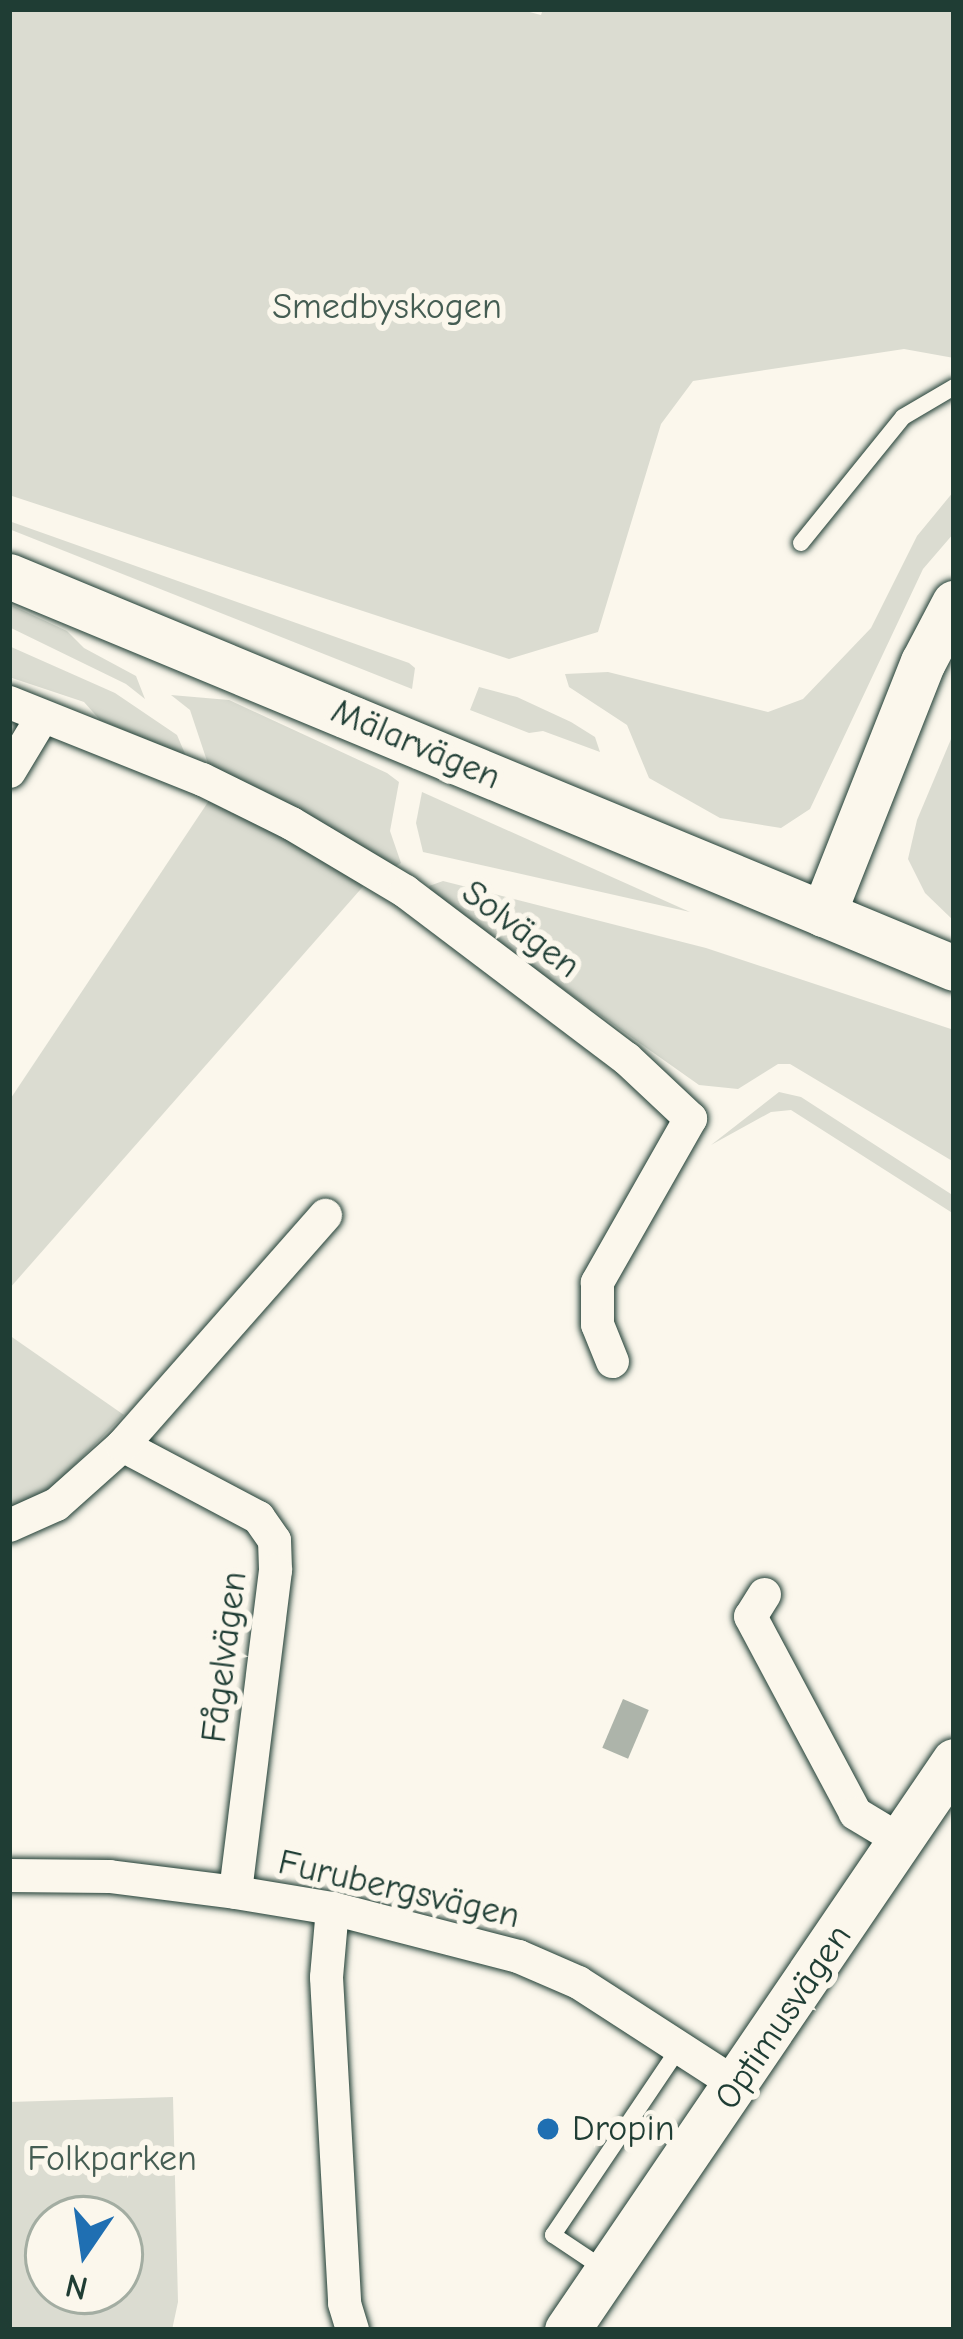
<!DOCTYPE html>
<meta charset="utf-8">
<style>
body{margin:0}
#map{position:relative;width:963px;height:2339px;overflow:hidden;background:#fbf7ec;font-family:"Comic Neue",sans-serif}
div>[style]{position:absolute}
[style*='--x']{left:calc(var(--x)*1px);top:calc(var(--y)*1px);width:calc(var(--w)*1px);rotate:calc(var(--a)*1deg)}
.green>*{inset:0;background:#dbdcd1}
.water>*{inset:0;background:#adb4aa;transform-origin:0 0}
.roads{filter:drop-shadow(0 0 3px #1f3d34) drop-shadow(0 0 3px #1f3d34)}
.lane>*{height:16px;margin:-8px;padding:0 8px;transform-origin:8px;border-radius:8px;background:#fbf7ec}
.street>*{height:33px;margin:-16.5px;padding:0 16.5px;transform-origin:16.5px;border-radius:16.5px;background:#fbf7ec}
.secondary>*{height:45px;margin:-22.5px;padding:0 22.5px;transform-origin:22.5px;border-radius:22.5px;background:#fbf7ec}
.dots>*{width:33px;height:33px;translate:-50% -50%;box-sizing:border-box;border:6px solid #fbf7ec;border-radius:50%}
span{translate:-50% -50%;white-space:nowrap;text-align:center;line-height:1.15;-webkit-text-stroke:12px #fbf7ec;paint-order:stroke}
.park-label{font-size:36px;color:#455d53}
.street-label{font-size:36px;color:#1f3d34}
.poi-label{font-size:36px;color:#1f3d34}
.left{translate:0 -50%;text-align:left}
.frame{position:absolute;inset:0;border:12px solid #1f3d34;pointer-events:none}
.north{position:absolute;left:24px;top:2195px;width:120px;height:120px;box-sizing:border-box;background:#fbf7ec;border:3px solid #a3ada2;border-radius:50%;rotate:193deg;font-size:33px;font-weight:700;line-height:48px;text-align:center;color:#1f3d34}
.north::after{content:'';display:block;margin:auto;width:42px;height:54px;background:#1f6fb2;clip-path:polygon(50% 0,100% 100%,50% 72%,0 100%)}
</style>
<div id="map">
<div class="green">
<i style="clip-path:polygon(9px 9px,518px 9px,541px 15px,543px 9px,954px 9px,954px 358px,904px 349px,693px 381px,661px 424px,598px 632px,509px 659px,9px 495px)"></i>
<i style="clip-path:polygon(954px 491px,954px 533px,923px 569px,810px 809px,781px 828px,720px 818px,649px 778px,627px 725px,569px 687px,565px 674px,608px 672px,768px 712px,803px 699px,871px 628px,917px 536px)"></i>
<i style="clip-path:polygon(9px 521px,409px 663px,415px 668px,412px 689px,9px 529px)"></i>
<i style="clip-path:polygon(9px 604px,67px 631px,84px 648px,136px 676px,145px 699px,126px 684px,9px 627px)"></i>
<i style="clip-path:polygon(9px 646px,115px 693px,177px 735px,186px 756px,100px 720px,84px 702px,9px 677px)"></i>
<i style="clip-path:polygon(479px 687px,517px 697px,571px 722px,595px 737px,600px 752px,543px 731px,529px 733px,470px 710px)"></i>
<i style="clip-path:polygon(171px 695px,229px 700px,387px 773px,399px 782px,390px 831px,401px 863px,389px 871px,211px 773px,190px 710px)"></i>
<i style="clip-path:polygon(954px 732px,954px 921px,925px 893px,908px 859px,917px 820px)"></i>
<i style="clip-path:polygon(422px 792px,690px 912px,423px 852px,416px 823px)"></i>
<i style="clip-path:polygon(210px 799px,281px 829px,367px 882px,9px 1289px,9px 1101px)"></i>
<i style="clip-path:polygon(443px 881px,706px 948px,954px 1030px,954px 1162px,790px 1064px,778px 1064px,738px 1089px,699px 1085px,433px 897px,429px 886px)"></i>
<i style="clip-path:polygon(779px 1092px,801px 1097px,954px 1196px,954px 1214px,791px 1110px,771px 1112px,711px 1145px)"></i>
<i style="clip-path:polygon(9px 1335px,124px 1415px,53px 1487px,9px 1509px)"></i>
<i style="clip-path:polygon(evenodd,173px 2097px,178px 2302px,172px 2330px,9px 2330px,9px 2102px,173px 2097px,48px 2219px,120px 2219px,120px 2291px,48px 2291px,48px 2219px)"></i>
</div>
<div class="water">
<i style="left:623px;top:1699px;width:28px;height:53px;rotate:23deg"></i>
</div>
<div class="roads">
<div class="lane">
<i style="--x:801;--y:543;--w:162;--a:-51"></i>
<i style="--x:903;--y:417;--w:59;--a:-30.5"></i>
<i style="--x:607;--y:2271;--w:65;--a:-146.3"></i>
<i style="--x:553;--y:2235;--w:225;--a:-56"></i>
</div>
<div class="street">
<i style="--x:9;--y:702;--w:208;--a:21.8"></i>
<i style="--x:202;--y:779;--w:99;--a:26.3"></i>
<i style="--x:291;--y:823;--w:133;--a:30.8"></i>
<i style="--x:405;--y:891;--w:277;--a:37.1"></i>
<i style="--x:626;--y:1058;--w:88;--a:43.2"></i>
<i style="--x:690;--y:1118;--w:189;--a:119.6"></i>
<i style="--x:597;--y:1282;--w:42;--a:90"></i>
<i style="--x:597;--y:1324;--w:40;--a:68"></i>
<i style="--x:9;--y:771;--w:64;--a:-59"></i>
<i style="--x:122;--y:1445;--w:154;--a:27.9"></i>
<i style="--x:258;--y:1517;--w:28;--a:55"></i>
<i style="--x:274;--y:1540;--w:30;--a:88"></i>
<i style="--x:275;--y:1570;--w:324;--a:97.1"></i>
<i style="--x:9;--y:1525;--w:51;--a:-24.1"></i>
<i style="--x:56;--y:1504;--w:89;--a:-41.8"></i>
<i style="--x:122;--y:1445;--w:307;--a:-48.6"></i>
<i style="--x:764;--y:1594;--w:26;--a:122"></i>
<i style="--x:750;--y:1616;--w:223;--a:61.9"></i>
<i style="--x:855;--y:1813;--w:52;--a:31"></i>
<i style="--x:9;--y:1875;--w:100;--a:0.6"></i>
<i style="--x:109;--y:1876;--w:127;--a:7.2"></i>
<i style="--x:235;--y:1892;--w:98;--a:9.4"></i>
<i style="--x:332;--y:1908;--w:192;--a:14.5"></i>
<i style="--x:518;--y:1956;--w:65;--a:23.4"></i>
<i style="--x:578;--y:1982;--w:189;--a:32.9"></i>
<i style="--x:332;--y:1908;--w:69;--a:95"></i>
<i style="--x:326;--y:1977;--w:326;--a:86.8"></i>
<i style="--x:344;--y:2303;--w:28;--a:73"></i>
</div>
<div class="secondary">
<i style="--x:9;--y:576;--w:1023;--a:22.53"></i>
<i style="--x:823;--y:914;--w:271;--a:-68.4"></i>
<i style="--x:923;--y:662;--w:67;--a:-62.3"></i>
<i style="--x:567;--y:2330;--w:688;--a:-55.78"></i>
</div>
</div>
<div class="dots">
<i style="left:548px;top:2129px;background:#1f6fb2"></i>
</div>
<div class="park-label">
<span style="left:387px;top:307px">Smedbyskogen</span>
<span style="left:112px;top:2159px">Folkparken</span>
</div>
<div class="street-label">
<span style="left:416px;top:744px;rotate:23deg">Mälarvägen</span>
<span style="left:521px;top:929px;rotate:37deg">Solvägen</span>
<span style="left:224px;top:1657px;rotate:-83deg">Fågelvägen</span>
<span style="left:399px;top:1889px;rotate:13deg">Furubergsvägen</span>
<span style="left:783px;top:2017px;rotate:-56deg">Optimusvägen</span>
</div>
<div class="poi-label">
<span class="left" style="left:572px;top:2129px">Dropin</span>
</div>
<div class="frame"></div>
<div class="north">N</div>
</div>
